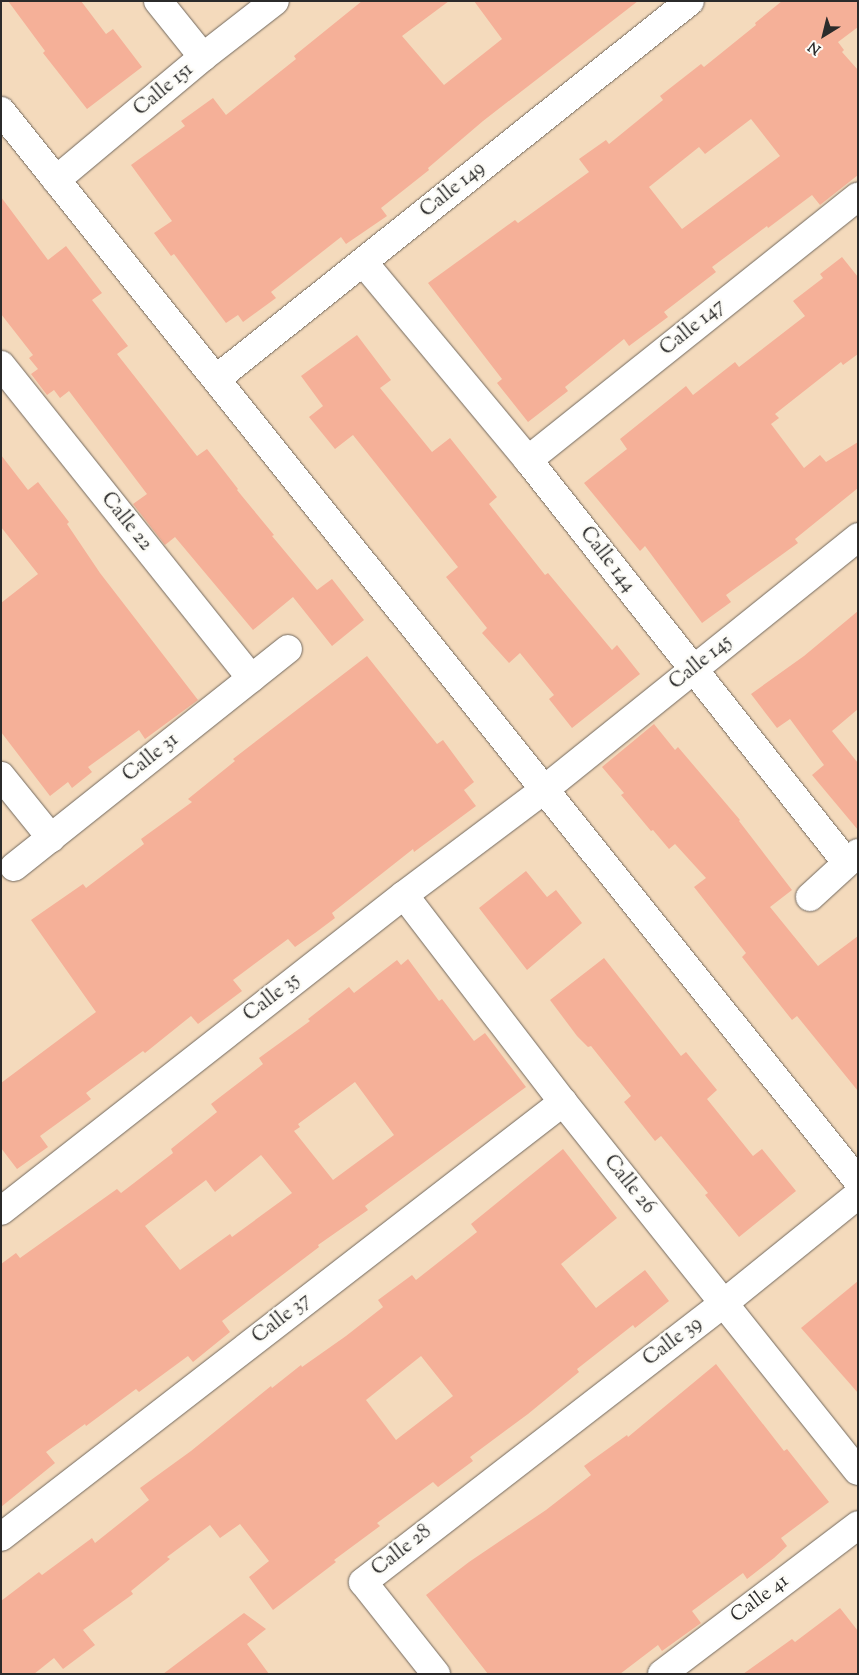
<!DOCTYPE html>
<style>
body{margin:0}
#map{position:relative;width:859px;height:1675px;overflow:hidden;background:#f4dabc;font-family:"Sorts Mill Goudy",serif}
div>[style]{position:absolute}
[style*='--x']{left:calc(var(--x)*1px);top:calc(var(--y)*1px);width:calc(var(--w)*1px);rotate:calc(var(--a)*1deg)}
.building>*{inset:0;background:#f5b098}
.roads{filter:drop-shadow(0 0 1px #71685e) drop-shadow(0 0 1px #71685e)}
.minor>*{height:28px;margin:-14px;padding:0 14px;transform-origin:14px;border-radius:14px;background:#fff}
.tertiary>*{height:28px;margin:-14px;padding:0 14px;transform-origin:14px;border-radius:14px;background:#fff}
span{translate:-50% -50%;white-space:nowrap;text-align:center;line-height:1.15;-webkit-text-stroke:5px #fdfcf7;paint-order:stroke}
.street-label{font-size:20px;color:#2b2b2b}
.frame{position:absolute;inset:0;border:2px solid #2b2b2b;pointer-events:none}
.north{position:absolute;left:799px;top:10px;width:50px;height:50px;-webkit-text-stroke:4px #fdfcf7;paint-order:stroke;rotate:216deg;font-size:14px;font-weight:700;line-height:20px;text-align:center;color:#2b2b2b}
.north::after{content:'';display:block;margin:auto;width:18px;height:22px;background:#2b2b2b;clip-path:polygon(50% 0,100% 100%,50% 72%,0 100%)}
</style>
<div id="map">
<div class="building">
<i style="clip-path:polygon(8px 1px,81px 1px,106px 34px,113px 29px,142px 67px,87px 109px,43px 53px,45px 51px)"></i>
<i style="clip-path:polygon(362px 1px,449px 1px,402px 36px,444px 85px,502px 39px,474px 1px,638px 1px,483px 121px,428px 168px,429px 170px,381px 208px,387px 216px,346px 244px,341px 237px,271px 292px,276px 298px,243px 322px,238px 315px,226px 323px,174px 254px,171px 256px,154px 233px,172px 221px,131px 165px,185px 126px,181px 121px,213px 98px,226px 115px,296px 59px,294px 56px)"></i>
<i style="clip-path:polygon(evenodd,782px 1px,858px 1px,858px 27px,838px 42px,844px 50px,842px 52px,858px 70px,858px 175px,820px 205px,812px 195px,768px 228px,767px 226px,712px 267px,716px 272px,664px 312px,668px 317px,629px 346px,624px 339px,565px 387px,568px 391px,528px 422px,497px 383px,502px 379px,428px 283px,515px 220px,518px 223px,589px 172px,579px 159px,606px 140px,609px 144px,663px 100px,660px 96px,701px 64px,704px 67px,756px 25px,755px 23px,782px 1px,751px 119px,780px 156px,682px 229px,649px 187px,699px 147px,705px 154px,751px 119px)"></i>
<i style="clip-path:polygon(1px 197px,48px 260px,66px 246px,102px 293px,92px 300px,128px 346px,117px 354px,197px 456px,207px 449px,238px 489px,237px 490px,274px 535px,272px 536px,317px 590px,332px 579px,364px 620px,332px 646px,293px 597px,253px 630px,175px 537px,165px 545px,133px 504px,147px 494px,69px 391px,60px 398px,54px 390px,47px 395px,31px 374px,38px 369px,29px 358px,33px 355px,1px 314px)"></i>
<i style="clip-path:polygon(842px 257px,858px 277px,858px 354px,843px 365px,841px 362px,775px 414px,779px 418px,771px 424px,804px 468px,820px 455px,826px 462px,858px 442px,858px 488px,795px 539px,798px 543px,726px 595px,731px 602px,702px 623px,645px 546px,640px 551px,584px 483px,627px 449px,620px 439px,686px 386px,693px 395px,735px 362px,739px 367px,805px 316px,793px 301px,823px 278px,820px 274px)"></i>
<i style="clip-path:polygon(357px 335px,391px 380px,380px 388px,432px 452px,450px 438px,497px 497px,489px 504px,545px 575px,548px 573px,612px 650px,617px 645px,640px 674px,572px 728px,549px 699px,554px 695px,520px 653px,509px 663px,482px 633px,487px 628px,446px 577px,458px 567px,353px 435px,335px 449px,309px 417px,323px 406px,301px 376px)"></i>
<i style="clip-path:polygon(1px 455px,28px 490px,38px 482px,69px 522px,67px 524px,100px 573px,198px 700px,145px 739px,139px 730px,88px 767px,92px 772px,72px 788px,68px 782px,50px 796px,1px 732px,1px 603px,38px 574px,1px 527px)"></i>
<i style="clip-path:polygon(858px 611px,858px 709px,832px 731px,858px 763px,858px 830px,812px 775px,824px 765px,790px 719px,777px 728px,751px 694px,804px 656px)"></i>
<i style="clip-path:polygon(367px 656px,437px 744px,443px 740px,474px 782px,464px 790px,476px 806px,414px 852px,413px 849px,332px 913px,335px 918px,315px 933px,295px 947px,288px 939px,233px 980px,242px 991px,198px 1024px,191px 1016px,145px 1053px,143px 1051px,86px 1093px,91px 1099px,40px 1136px,48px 1147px,17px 1169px,1px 1148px,1px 1083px,96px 1012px,31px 920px,83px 884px,86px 888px,144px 844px,141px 839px,192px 802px,188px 799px,235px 761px,233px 759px)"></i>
<i style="clip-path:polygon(654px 724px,675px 750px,678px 747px,740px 820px,739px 821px,792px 890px,770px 907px,818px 966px,858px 936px,858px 1091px,797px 1016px,792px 1020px,742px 957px,746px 953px,694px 887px,706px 878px,675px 844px,669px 849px,653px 830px,651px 831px,621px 795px,624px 793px,602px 767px)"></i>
<i style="clip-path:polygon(526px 871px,547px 897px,556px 890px,582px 923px,527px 970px,479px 908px)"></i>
<i style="clip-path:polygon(604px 958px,681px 1056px,686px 1052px,717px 1090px,707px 1099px,753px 1156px,762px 1149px,796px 1191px,739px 1237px,705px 1195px,708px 1193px,661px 1136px,655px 1141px,624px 1102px,631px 1096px,591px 1046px,588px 1047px,577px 1036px,550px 1000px)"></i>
<i style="clip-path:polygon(evenodd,408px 959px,439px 1001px,442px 999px,474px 1041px,485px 1033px,526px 1087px,365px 1206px,368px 1210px,318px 1245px,319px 1247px,222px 1321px,230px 1332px,193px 1362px,188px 1356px,139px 1392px,136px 1389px,86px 1426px,85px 1424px,46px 1452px,55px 1463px,1px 1507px,1px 1264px,16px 1253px,20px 1258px,117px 1189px,121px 1193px,173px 1153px,171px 1149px,217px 1112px,211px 1104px,263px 1064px,259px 1058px,310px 1021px,308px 1019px,349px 987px,354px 993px,397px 960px,401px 965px,408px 959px,355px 1082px,394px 1135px,333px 1180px,294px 1131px,300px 1127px,298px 1124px,355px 1082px,408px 959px,261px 1155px,292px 1193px,232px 1237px,230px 1234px,180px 1270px,145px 1226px,206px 1180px,215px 1192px,261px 1155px)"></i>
<i style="clip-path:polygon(evenodd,563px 1149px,617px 1218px,561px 1264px,596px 1308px,645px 1270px,669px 1301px,635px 1328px,633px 1325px,577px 1369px,579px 1372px,528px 1414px,470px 1457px,473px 1461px,438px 1487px,433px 1482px,377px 1523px,380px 1526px,334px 1560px,336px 1562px,273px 1610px,249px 1577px,269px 1561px,240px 1524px,220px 1538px,210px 1525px,167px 1557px,170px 1559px,131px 1591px,133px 1594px,83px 1630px,95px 1645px,63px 1669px,54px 1658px,34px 1674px,1px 1674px,1px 1601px,39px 1572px,42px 1575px,92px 1538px,95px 1543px,149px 1500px,140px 1488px,191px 1451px,271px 1386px,272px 1388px,301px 1365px,302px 1367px,346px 1336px,383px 1307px,378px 1300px,412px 1275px,416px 1280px,477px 1232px,471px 1224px,563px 1149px,421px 1356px,453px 1396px,396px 1440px,366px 1400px,421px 1356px)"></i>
<i style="clip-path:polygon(858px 1281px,858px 1393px,801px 1328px)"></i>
<i style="clip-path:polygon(716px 1364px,784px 1451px,787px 1449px,829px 1502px,781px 1538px,787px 1546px,774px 1558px,747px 1579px,743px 1573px,692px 1611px,701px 1623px,662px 1651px,658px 1645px,620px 1674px,488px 1674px,426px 1595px,469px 1562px,546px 1510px,591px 1475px,584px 1466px,627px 1435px,628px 1437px)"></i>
<i style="clip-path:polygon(840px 1608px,858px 1631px,858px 1674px,743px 1674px,792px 1639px,795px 1642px)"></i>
<i style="clip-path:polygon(244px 1613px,266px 1629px,247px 1644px,269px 1674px,163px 1674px)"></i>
</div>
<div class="roads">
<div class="minor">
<i style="--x:158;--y:1;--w:72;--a:51.2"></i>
<i style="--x:56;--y:180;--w:192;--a:-39.9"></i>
<i style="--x:203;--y:57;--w:91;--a:-37.9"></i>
<i style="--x:364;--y:263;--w:256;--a:50.2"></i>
<i style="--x:528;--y:460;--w:513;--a:51.65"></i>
<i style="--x:1;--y:365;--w:401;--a:51.4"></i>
<i style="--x:216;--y:379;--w:606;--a:-38.57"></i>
<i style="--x:528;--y:460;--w:422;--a:-38.6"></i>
<i style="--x:1;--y:776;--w:80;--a:51.1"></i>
<i style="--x:14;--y:867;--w:350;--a:-38.5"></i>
<i style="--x:404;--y:895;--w:261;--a:52.5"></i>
<i style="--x:563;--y:1102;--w:472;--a:51.4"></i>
<i style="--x:810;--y:897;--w:65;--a:-42.5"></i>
<i style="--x:1;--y:1211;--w:512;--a:-38.1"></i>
<i style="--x:404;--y:895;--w:176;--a:-36.9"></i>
<i style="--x:545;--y:789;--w:402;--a:-38.8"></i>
<i style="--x:1;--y:1537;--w:711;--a:-37.74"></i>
<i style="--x:436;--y:1674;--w:117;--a:-128.4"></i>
<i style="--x:363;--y:1582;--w:456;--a:-37.7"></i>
<i style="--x:724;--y:1303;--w:172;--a:-38.9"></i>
<i style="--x:662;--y:1674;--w:246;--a:-37.2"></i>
</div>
<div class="tertiary">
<i style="--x:1;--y:111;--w:1371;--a:51.31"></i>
</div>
</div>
<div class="street-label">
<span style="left:164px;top:90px;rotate:-40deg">Calle 151</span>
<span style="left:453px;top:190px;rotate:-39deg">Calle 149</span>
<span style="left:693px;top:328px;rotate:-39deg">Calle 147</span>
<span style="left:126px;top:522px;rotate:51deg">Calle 22</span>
<span style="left:607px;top:560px;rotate:52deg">Calle 144</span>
<span style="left:701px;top:663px;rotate:-39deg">Calle 145</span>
<span style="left:151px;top:758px;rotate:-39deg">Calle 31</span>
<span style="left:272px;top:998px;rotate:-38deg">Calle 35</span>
<span style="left:629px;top:1185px;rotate:51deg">Calle 26</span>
<span style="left:282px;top:1319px;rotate:-38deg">Calle 37</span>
<span style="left:673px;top:1342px;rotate:-37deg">Calle 39</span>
<span style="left:402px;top:1551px;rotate:-38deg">Calle 28</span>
<span style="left:760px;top:1599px;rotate:-37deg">Calle 41</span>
</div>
<div class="frame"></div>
<div class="north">N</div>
</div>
